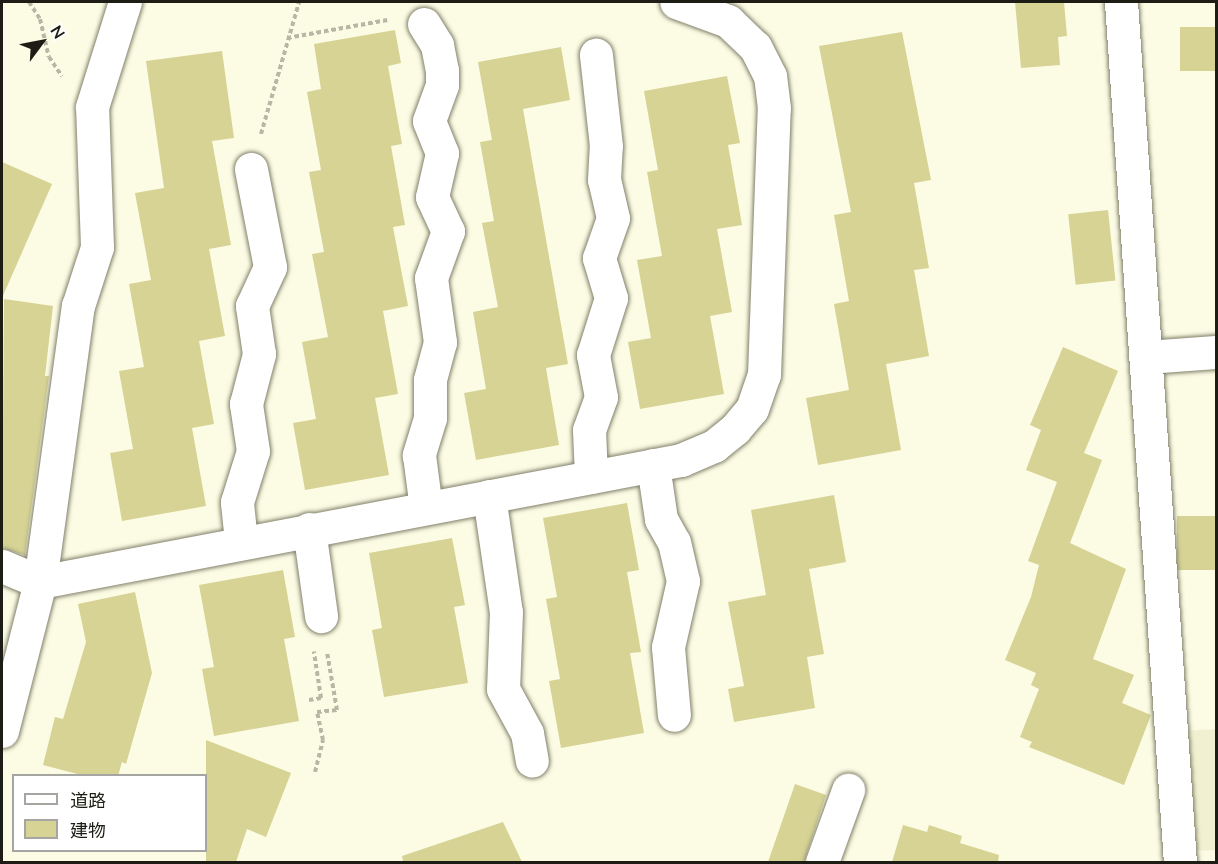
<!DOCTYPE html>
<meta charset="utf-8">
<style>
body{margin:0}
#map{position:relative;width:1218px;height:864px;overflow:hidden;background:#fcfbe4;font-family:"Nunito Sans","Noto Sans JP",sans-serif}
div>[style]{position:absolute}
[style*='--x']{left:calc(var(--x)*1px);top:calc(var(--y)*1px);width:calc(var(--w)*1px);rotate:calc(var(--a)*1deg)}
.built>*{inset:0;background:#f1f0d1}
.building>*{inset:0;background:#d6d395;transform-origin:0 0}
.path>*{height:4px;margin-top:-2px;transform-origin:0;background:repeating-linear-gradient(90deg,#b8b7a5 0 4.5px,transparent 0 7.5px)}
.roads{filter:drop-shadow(0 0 2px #81806b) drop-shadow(0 0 2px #81806b)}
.minor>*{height:33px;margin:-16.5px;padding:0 16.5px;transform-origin:16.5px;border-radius:16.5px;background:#fff}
span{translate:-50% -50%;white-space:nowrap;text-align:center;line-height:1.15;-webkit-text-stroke:5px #fff;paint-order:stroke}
.frame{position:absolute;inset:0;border:3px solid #1d1d15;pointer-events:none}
.legend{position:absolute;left:12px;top:774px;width:195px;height:78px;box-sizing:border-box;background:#fff;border:2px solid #a5a5a1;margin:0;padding:8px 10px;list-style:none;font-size:18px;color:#1d1d15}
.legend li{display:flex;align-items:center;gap:12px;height:30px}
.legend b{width:30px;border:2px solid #a5a5a1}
.north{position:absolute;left:12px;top:12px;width:60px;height:60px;-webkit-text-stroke:4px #fff;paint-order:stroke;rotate:58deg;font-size:16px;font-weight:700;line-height:24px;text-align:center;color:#1d1d15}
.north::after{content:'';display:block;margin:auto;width:21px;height:27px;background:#1d1d15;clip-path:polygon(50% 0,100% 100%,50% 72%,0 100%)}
</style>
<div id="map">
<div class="built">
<i style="clip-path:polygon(1216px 729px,1216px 850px,1191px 851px,1182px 731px)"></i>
</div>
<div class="building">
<i style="clip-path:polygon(1015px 2px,1064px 2px,1067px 36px,1058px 37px,1060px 65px,1021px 68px)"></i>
<i style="left:1216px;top:27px;width:44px;height:36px;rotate:90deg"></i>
<i style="clip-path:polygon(395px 30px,401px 63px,388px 66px,402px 144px,391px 146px,405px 225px,393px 227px,408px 306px,383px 311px,398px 394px,375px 398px,389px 475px,305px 490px,293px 423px,316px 419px,302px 342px,328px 337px,312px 254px,324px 252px,309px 172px,321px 170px,307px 92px,321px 89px,314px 44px)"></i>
<i style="clip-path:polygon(902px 32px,931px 180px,914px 183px,929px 268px,914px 270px,929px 356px,886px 364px,901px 450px,818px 465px,806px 398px,849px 390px,834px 304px,849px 301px,834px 215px,851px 212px,819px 46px)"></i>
<i style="clip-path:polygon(561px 47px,570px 100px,523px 109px,568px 364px,546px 368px,559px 445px,476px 460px,464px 393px,486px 389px,473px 312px,498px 307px,482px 223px,494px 221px,480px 142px,492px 140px,478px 62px)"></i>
<i style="clip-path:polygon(222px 51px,234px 138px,212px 141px,231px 245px,209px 249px,225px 336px,199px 341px,214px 424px,192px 428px,206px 506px,122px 521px,110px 453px,133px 449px,119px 371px,144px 367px,129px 284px,151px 280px,135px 193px,164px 188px,146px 61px)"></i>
<i style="clip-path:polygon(727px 76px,740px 143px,728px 145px,742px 225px,717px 229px,732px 312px,710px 316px,724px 394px,640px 409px,628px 342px,651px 338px,637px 260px,662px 256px,647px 172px,658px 170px,644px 91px)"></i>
<i style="clip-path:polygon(2px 162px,52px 184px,2px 298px)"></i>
<i style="left:1108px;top:210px;width:71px;height:40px;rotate:84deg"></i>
<i style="clip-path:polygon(4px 299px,53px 306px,45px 376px,49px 376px,25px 555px,2px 548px)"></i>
<i style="clip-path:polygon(1063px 347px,1118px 371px,1084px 453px,1102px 460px,1070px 543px,1126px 569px,1093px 659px,1134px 675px,1122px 703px,1151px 715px,1124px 785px,1029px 747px,1032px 742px,1020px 737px,1039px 689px,1031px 685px,1036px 673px,1005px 660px,1031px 597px,1039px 565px,1028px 561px,1057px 482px,1026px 470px,1041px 430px,1030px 425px)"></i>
<i style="clip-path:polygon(834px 495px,846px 562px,809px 569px,824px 654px,807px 657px,815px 708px,734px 722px,728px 689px,744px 686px,728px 602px,766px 595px,751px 510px)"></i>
<i style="clip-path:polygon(627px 503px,639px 570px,627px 572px,641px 652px,630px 653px,644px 733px,561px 748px,549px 681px,560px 679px,546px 599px,557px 597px,543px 518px)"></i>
<i style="left:1216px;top:516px;width:54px;height:39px;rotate:90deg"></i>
<i style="clip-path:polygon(452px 538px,465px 605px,454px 607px,468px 683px,384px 697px,372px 630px,382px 628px,369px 553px)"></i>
<i style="clip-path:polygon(283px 570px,295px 637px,284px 639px,299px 721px,214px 736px,202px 669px,214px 667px,199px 585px)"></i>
<i style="clip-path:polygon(135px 592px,152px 673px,126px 764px,122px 762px,118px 776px,85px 776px,43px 765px,55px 717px,63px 719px,86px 642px,78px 604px)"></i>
<i style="clip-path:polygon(206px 740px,291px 773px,266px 837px,247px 829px,236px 862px,206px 862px)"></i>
<i style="clip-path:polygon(795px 784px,826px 795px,804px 862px,768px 862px)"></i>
<i style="clip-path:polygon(503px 822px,522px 862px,403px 862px,402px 856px)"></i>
<i style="clip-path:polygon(903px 825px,927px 832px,929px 825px,962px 836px,960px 843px,999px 855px,998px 862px,892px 862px)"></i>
</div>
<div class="path">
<i style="--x:29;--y:2;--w:20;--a:57"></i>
<i style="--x:40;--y:19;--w:39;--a:77"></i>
<i style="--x:49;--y:57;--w:23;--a:56"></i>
<i style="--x:287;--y:38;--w:102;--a:-10.2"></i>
<i style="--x:261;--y:134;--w:137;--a:-73.9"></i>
<i style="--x:309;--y:700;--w:12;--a:-9"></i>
<i style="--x:321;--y:698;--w:47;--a:-98.7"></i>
<i style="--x:315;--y:772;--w:33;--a:-76"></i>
<i style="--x:323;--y:740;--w:29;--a:-102"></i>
<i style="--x:317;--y:712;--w:20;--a:-6"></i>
<i style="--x:337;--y:710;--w:59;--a:-99.8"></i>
</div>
<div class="roads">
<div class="minor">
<i style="--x:1121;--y:2;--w:862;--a:86.08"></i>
<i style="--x:424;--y:24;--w:25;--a:58"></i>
<i style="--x:437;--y:45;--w:25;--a:79"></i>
<i style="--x:442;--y:70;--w:15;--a:90"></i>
<i style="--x:442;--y:85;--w:38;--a:110"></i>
<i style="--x:429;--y:121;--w:35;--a:68"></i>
<i style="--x:442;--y:153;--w:45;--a:102.8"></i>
<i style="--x:432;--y:197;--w:38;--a:65"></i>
<i style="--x:448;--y:231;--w:50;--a:109.9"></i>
<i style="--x:431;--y:278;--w:65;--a:82"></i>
<i style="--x:440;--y:342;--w:39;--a:105"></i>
<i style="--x:430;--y:380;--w:38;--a:90"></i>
<i style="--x:430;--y:418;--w:39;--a:107"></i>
<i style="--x:419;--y:455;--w:53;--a:82.5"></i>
<i style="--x:1146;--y:357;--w:70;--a:-4.1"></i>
<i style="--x:653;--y:465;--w:55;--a:81.6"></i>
<i style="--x:661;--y:519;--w:26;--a:61"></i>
<i style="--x:674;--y:542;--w:40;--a:77"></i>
<i style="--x:683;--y:581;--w:68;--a:102.8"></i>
<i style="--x:668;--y:647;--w:68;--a:85"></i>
<i style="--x:591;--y:477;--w:47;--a:-92.4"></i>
<i style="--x:589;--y:430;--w:35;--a:-70"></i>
<i style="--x:601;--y:397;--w:43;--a:-100.8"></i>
<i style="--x:593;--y:355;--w:60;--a:-72.5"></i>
<i style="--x:611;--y:298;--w:42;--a:-106.7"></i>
<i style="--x:599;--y:258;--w:42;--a:-70.7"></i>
<i style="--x:613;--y:218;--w:39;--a:-103"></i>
<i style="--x:604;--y:180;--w:34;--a:-87"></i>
<i style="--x:606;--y:146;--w:92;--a:-96.3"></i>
<i style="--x:489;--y:496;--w:117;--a:81.7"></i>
<i style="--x:506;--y:612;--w:77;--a:92.2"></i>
<i style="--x:503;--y:689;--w:50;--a:61.4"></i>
<i style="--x:527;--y:733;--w:28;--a:80"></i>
<i style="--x:309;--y:529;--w:88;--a:82.1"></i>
<i style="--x:241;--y:541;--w:39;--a:-96"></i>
<i style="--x:237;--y:502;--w:53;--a:-72.6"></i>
<i style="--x:253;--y:451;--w:48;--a:-98.5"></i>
<i style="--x:246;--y:404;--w:52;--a:-75.4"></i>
<i style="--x:259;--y:354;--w:49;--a:-98.3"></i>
<i style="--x:252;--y:306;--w:43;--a:-65.2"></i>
<i style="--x:270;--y:267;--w:100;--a:-101"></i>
<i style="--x:2;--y:566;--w:41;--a:22.8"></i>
<i style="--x:40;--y:582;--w:653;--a:-10.78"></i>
<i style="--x:681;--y:460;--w:36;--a:-23"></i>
<i style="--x:714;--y:446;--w:27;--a:-39"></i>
<i style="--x:735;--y:429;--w:26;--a:-50"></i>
<i style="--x:752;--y:409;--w:36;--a:-71"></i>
<i style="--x:764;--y:375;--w:267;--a:-87.9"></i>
<i style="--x:774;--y:108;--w:32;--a:-97"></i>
<i style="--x:770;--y:76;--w:33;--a:-117"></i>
<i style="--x:755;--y:47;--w:37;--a:-136"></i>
<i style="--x:728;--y:21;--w:55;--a:-159.9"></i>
<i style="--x:2;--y:731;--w:154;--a:-75.7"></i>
<i style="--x:40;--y:582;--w:279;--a:-82.2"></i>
<i style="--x:78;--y:306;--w:62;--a:-72.1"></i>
<i style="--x:97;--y:247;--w:140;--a:-92"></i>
<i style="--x:92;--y:107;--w:110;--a:-72.6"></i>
<i style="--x:822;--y:862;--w:77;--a:-70.1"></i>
</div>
</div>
<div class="frame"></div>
<ul class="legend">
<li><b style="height:8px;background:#fff"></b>道路</li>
<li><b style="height:16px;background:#d6d395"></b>建物</li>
</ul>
<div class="north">N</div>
</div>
